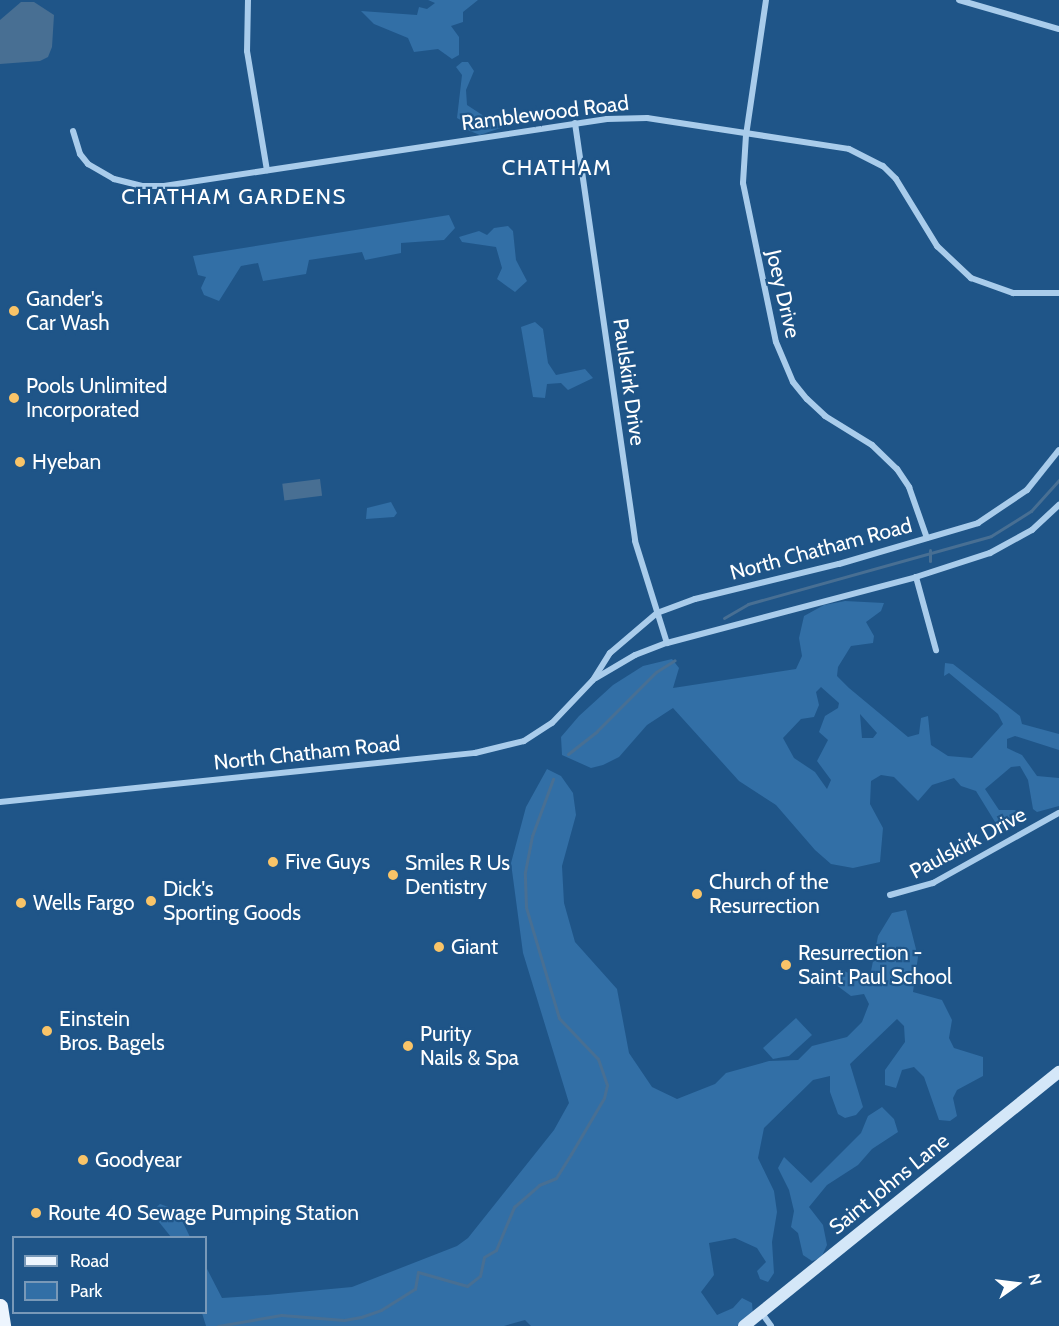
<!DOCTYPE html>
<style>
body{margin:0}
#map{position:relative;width:1059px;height:1326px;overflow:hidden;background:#1f5588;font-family:Cabin,sans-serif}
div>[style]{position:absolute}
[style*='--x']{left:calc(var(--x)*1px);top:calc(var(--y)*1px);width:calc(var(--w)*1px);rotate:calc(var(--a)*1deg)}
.green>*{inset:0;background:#326fa6}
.water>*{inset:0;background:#486f93;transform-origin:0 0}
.stream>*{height:3px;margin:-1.5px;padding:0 1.5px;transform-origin:1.5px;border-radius:1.5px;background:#486f93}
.street>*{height:6px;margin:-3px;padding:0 3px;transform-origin:3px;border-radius:3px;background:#a9cceb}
.secondary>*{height:12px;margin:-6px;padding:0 6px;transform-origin:6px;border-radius:6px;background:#d4e7f8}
.primary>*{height:15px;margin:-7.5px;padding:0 7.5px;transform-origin:7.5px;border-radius:7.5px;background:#edf5fe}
.dots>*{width:16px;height:16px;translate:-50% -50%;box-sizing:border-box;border:3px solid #1f5588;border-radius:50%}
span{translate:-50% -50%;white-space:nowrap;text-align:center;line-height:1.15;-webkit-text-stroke:4.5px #1f5588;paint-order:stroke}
.street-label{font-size:21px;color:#fff}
.poi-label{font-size:21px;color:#fff}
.left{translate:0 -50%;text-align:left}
.neighbourhood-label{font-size:22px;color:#fff;letter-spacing:1.5px}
.legend{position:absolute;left:12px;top:1236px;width:195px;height:78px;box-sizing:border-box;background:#1f5588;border:2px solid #7999b8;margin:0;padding:8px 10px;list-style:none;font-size:18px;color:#fff}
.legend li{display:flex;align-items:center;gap:12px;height:30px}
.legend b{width:30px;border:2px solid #7999b8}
.north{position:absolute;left:987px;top:1254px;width:60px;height:60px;-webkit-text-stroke:4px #1f5588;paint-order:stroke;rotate:76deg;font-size:16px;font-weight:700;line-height:24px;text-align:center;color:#fff}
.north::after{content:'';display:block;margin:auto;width:21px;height:27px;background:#fff;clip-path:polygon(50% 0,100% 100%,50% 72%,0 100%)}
</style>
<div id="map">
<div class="green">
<i style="clip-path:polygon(428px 0,478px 0,463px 12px,463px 22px,451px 26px,459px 37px,459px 55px,452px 59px,438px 49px,414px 52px,408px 38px,374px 24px,361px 11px,417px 15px,419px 7px,427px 9px,435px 3px)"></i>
<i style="clip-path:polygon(462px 62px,468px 62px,474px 71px,466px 90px,467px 105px,490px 120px,504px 110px,510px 114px,512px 124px,480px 135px,465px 129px,466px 123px,457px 118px,462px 75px,456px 67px)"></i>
<i style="clip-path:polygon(449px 215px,455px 228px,444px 240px,401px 243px,401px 253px,365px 260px,362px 252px,309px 260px,306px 274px,263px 281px,258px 263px,241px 266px,219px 301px,204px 295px,201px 288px,206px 277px,198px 275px,193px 256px)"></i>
<i style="clip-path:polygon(508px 226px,513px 231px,516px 260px,527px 281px,515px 292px,497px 279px,502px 268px,496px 247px,462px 242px,459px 237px,479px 231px,487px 235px,494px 228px)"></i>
<i style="clip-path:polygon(535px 322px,543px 329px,548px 363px,556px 375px,585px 369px,593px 378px,568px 390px,561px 383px,547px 384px,545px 398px,533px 397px,521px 327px)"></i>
<i style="clip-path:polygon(391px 502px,397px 513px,394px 517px,366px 519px,367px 508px)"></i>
<i style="clip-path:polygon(evenodd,845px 601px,884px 603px,881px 611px,866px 622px,874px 636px,873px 643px,851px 646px,838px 667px,837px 676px,849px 688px,908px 737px,919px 734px,921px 718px,928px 716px,931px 745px,948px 756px,972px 758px,1003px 724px,998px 714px,949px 673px,944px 676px,945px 663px,953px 664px,1020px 716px,1022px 724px,1059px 734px,1059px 750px,1015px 736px,1007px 739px,1007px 748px,1022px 755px,1037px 776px,1059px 778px,1059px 806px,1037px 812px,1033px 809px,1028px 780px,1020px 766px,1011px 767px,985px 789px,999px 810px,1015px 810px,1020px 815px,1016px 825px,1000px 830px,976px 791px,961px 786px,954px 778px,932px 785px,918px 801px,894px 777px,881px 775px,871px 781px,870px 804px,883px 828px,880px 862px,853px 868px,831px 864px,815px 850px,776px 805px,739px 781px,673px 708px,647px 725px,619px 757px,603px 765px,591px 768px,562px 755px,561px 737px,579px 716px,613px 685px,643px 666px,672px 659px,679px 668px,673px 688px,796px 669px,802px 656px,799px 638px,804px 616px,824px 605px,845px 601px,821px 687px,839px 703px,838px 708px,825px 716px,819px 732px,828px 740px,817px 761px,831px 780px,827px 789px,815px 772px,794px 758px,783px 738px,801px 719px,814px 717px,819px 705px,816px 692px,821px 687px,845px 601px,860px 714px,877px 733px,873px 738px,862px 738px,860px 714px)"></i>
<i style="clip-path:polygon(547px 769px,561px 776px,573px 793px,576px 815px,562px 866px,564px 903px,575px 942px,617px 989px,629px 1053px,652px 1087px,677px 1099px,715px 1084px,726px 1073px,769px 1061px,798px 1060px,812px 1046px,847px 1037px,862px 1022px,869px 1004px,864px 994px,851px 996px,827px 978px,842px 970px,862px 979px,871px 971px,878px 936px,892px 913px,906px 910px,918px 957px,913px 992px,942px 1000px,952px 1020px,949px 1038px,954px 1048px,983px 1057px,983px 1076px,957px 1090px,953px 1098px,957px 1116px,950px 1121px,939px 1120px,924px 1077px,914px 1067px,902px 1070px,896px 1088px,885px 1085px,885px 1070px,905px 1042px,904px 1026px,897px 1019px,850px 1064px,863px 1107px,856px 1115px,845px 1118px,838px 1114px,830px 1092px,830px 1076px,813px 1080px,764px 1128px,758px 1158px,774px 1191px,777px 1212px,772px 1242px,774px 1273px,768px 1282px,760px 1279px,757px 1271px,766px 1262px,757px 1248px,735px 1238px,709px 1243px,714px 1275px,701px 1292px,717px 1315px,733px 1308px,742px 1298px,752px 1303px,753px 1315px,737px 1326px,531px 1326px,525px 1320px,504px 1326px,206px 1326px,202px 1313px,206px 1312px,206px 1267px,222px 1298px,267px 1295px,352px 1287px,457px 1246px,468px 1238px,554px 1130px,569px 1103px,523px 953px,511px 863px,526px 807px)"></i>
<i style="clip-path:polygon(796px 1018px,812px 1035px,789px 1056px,773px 1059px,763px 1048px)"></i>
<i style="clip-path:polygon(882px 1107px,894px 1119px,898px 1132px,872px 1149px,858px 1165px,827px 1185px,809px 1207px,823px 1225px,827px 1245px,821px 1258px,812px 1261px,803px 1255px,798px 1233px,791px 1227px,794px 1211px,789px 1190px,778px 1168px,784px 1157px,811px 1183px,861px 1133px,868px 1116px)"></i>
<i style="clip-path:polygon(160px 1204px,177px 1210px,190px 1237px,171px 1237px,151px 1212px)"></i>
</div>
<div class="water">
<i style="clip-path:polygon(21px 2px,34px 2px,54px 15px,52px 47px,48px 57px,40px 61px,0 64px,0 20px)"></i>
<i style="left:320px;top:479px;width:17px;height:38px;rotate:83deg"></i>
</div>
<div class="stream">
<i style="--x:930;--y:561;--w:11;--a:-90"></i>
<i style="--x:724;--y:618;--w:28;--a:-30"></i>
<i style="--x:748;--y:604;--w:252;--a:-15.6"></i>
<i style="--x:991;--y:536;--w:47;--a:-32"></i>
<i style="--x:1031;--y:511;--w:42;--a:-47.9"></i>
<i style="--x:568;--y:754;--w:37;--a:-38"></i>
<i style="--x:597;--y:731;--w:83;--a:-45"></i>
<i style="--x:656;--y:672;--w:22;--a:-32"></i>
<i style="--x:218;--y:1326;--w:64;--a:-9.9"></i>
<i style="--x:281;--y:1315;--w:63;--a:4.5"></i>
<i style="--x:344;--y:1320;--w:17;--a:-10"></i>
<i style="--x:361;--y:1317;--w:21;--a:-19"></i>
<i style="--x:381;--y:1310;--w:40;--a:-32"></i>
<i style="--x:415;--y:1289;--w:17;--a:-80"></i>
<i style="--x:418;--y:1272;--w:51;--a:15.9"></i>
<i style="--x:467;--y:1286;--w:16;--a:-38"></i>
<i style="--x:480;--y:1276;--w:19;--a:-78"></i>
<i style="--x:484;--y:1257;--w:14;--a:-30"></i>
<i style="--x:496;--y:1250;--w:47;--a:-67.3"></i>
<i style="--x:514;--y:1207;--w:33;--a:-41"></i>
<i style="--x:539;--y:1185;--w:18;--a:-22"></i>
<i style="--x:556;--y:1178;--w:28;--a:-58"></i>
<i style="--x:571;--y:1154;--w:65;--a:-59.5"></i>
<i style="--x:604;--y:1098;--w:13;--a:-77"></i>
<i style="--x:607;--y:1085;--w:28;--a:-109"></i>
<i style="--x:598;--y:1059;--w:57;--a:-133.6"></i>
<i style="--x:559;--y:1018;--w:116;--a:-106.6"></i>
<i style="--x:526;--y:907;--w:35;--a:-92"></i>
<i style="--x:525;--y:872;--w:37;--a:-79"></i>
<i style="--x:532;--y:836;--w:61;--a:-69.8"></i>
</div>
<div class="street">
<i style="--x:248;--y:0;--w:51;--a:91.1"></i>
<i style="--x:247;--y:51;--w:121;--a:80.5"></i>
<i style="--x:766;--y:0;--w:136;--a:98.4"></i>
<i style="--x:746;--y:135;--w:48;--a:93.6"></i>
<i style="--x:743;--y:183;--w:162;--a:78.3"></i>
<i style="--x:776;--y:342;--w:43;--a:67"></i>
<i style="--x:793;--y:382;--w:22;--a:51"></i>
<i style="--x:807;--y:399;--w:25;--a:43"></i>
<i style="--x:825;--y:416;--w:55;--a:31.7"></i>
<i style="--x:872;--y:445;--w:35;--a:44"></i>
<i style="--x:897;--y:469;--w:22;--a:56"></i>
<i style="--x:909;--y:487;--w:54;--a:70.6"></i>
<i style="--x:959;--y:0;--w:104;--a:16.2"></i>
<i style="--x:575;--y:123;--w:422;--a:81.8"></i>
<i style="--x:635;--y:541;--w:107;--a:72.6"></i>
<i style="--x:73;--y:131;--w:24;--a:73"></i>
<i style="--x:80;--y:154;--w:13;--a:51"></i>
<i style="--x:88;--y:164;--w:30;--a:30"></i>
<i style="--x:114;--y:179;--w:29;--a:14"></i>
<i style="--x:142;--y:186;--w:22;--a:0"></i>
<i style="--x:164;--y:186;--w:448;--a:-8.6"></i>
<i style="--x:607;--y:119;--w:40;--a:-1.4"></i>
<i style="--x:647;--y:118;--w:204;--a:8.7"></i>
<i style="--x:849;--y:149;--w:38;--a:27"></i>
<i style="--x:883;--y:166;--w:18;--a:45"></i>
<i style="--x:896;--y:179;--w:79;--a:58.5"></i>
<i style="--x:937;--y:246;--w:47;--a:43.3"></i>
<i style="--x:971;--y:278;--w:45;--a:19.7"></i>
<i style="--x:1013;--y:293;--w:46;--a:0"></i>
<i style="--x:916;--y:577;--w:76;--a:74.7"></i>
<i style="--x:596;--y:678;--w:45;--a:-30.5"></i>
<i style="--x:635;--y:655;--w:34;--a:-21"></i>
<i style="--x:667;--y:643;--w:258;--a:-14.8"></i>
<i style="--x:916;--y:577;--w:78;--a:-18"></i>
<i style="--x:990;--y:553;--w:48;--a:-28.7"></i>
<i style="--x:1032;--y:530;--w:37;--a:-43"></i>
<i style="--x:0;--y:802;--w:478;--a:-5.9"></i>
<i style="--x:475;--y:753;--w:50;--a:-13.8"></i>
<i style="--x:524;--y:741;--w:33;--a:-33"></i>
<i style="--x:552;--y:723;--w:59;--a:-46.4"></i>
<i style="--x:593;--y:680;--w:32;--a:-58"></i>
<i style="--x:610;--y:653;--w:62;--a:-40.4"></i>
<i style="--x:657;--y:613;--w:40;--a:-20.2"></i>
<i style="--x:695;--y:599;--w:148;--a:-13.7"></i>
<i style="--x:839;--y:564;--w:145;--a:-16.4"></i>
<i style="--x:978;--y:523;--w:59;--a:-34"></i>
<i style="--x:1027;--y:490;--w:51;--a:-51.3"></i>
<i style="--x:890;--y:895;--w:45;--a:-15.6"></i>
<i style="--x:933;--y:883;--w:144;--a:-29.1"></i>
<i style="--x:761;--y:1312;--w:17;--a:54"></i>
</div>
<div class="secondary">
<i style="--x:744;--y:1326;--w:405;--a:-38.9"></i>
</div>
<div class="primary">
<i style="--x:0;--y:1306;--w:20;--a:81"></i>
</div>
<div class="dots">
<i style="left:14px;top:311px;background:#f9c468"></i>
<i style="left:14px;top:398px;background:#f9c468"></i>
<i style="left:20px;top:462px;background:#f9c468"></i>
<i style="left:273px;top:862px;background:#f9c468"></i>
<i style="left:393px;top:875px;background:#f9c468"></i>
<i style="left:697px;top:894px;background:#f9c468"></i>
<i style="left:151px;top:901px;background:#f9c468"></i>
<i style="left:21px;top:903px;background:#f9c468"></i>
<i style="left:439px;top:947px;background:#f9c468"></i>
<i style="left:786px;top:965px;background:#f9c468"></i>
<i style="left:47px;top:1031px;background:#f9c468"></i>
<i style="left:408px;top:1046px;background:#f9c468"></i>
<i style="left:83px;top:1160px;background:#f9c468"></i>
<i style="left:36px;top:1213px;background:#f9c468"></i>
</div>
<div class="street-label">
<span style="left:545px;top:113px;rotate:-7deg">Ramblewood Road</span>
<span style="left:783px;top:294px;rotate:77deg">Joey Drive</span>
<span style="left:629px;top:382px;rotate:82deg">Paulskirk Drive</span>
<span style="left:821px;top:549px;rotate:-15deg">North Chatham Road</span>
<span style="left:307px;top:753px;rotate:-6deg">North Chatham Road</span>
<span style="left:968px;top:843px;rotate:-28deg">Paulskirk Drive</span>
<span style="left:889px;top:1184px;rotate:-39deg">Saint Johns Lane</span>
</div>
<div class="poi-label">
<span class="left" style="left:26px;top:311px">Gander's<br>Car Wash</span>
<span class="left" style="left:26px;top:398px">Pools Unlimited<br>Incorporated</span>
<span class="left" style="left:32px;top:462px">Hyeban</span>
<span class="left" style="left:285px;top:862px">Five Guys</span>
<span class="left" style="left:405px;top:875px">Smiles R Us<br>Dentistry</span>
<span class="left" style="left:709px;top:894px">Church of the<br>Resurrection</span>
<span class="left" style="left:163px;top:901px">Dick's<br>Sporting Goods</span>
<span class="left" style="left:33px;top:903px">Wells Fargo</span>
<span class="left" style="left:451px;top:947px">Giant</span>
<span class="left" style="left:798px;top:965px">Resurrection -<br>Saint Paul School</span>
<span class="left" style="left:59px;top:1031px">Einstein<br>Bros. Bagels</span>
<span class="left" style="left:420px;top:1046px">Purity<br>Nails &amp; Spa</span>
<span class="left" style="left:95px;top:1160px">Goodyear</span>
<span class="left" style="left:48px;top:1213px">Route 40 Sewage Pumping Station</span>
</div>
<div class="neighbourhood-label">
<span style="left:557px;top:168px">CHATHAM</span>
<span style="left:234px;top:197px">CHATHAM GARDENS</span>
</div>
<ul class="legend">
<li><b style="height:8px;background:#edf5fe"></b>Road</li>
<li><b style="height:16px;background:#326fa6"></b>Park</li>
</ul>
<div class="north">N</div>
</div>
